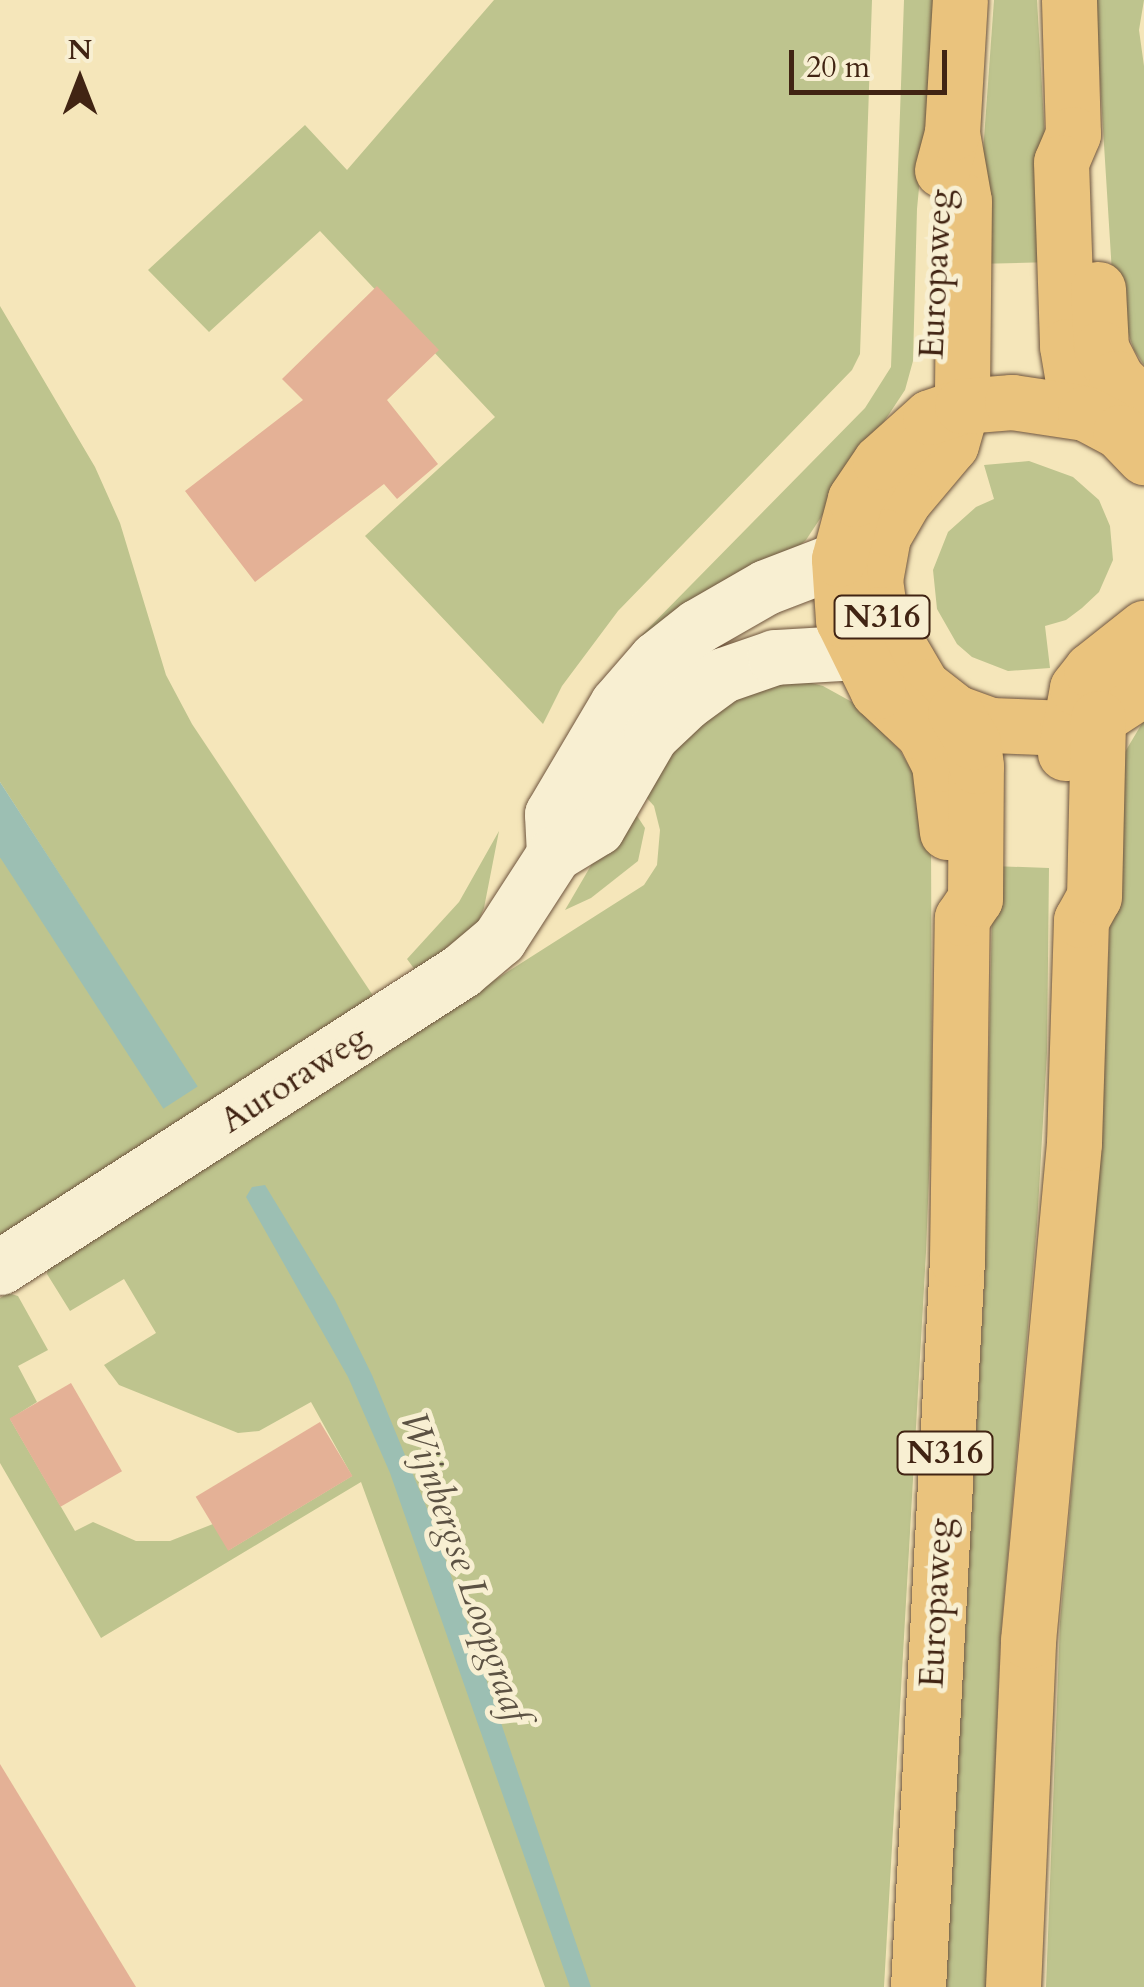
<!DOCTYPE html>
<style>
body{margin:0}
#map{position:relative;width:1144px;height:1987px;overflow:hidden;background:#f5e6ba;font-family:Cardo,serif}
div>[style]{position:absolute}
[style*='--x']{left:calc(var(--x)*1px);top:calc(var(--y)*1px);width:calc(var(--w)*1px);rotate:calc(var(--a)*1deg)}
.green>*{inset:0;background:#bec48e}
.water>*{inset:0;background:#9cbfb3;transform-origin:0 0}
.building>*{inset:0;background:#e4b196;transform-origin:0 0}
.roads{filter:drop-shadow(0 0 2px #6e543d) drop-shadow(0 0 2px #6e543d)}
.minor>*{height:55px;margin:-27.5px;padding:0 27.5px;transform-origin:27.5px;border-radius:27.5px;background:#f8efd2}
.major>*{height:55px;margin:-27.5px;padding:0 27.5px;transform-origin:27.5px;border-radius:27.5px;background:#eac37d}
span{translate:-50% -50%;white-space:nowrap;text-align:center;line-height:1.15;-webkit-text-stroke:10px #f8efd2;paint-order:stroke}
.shield-label span{padding:2px 8px;background:#f8efd2;border:2px solid;border-radius:8px;-webkit-text-stroke-width:0}
.shield-label{font-size:32px;color:#412413;font-weight:700}
.street-label{font-size:35px;color:#412413}
.water-label{font-size:38px;color:#5c5243;font-style:italic}
.north{position:absolute;left:30px;top:30px;width:100px;height:100px;-webkit-text-stroke:8px #f8efd2;paint-order:stroke;rotate:0deg;font-size:28px;font-weight:700;line-height:40px;text-align:center;color:#412413}
.north::after{content:'';display:block;margin:auto;width:35px;height:45px;background:#412413;clip-path:polygon(50% 0,100% 100%,50% 72%,0 100%)}
.scale{position:absolute;left:789px;top:50px;width:158px;height:45px;box-sizing:border-box;border:5px solid #412413;border-top:0;padding-left:12px;font-size:30px;line-height:35px;white-space:nowrap;color:#412413;-webkit-text-stroke:8px #f8efd2;paint-order:stroke}
</style>
<div id="map">
<div class="green">
<i style="clip-path:polygon(494px 0,872px 0,860px 354px,852px 370px,618px 611px,562px 686px,543px 724px,365px 536px,495px 417px,320px 231px,209px 332px,148px 270px,305px 125px,347px 170px)"></i>
<i style="clip-path:polygon(904px 0,937px 0,917px 209px,913px 361px,905px 390px,806px 540px,789px 555px,632px 645px,865px 408px,891px 367px)"></i>
<i style="clip-path:polygon(994px 0,1037px 0,1052px 262px,975px 264px)"></i>
<i style="clip-path:polygon(1095px 0,1144px 0,1139px 30px,1144px 66px,1144px 365px,1134px 350px,1113px 289px)"></i>
<i style="clip-path:polygon(0 306px,95px 467px,120px 523px,166px 675px,192px 724px,372px 994px,367px 1008px,0 1241px,0 823px,177px 1098px,196px 1086px,0 782px)"></i>
<i style="clip-path:polygon(1029px 461px,1073px 477px,1099px 500px,1110px 526px,1113px 560px,1099px 592px,1082px 608px,1066px 620px,1045px 626px,1050px 668px,1008px 671px,972px 657px,957px 644px,937px 609px,933px 570px,948px 532px,976px 507px,994px 499px,984px 465px)"></i>
<i style="clip-path:polygon(804px 681px,823px 686px,852px 702px,899px 749px,920px 785px,931px 838px,932px 1101px,926px 1252px,884px 1987px,545px 1987px,361px 1482px,101px 1638px,0 1463px,0 1298px,8px 1293px,18px 1296px,48px 1350px,18px 1366px,37px 1402px,10px 1419px,75px 1531px,93px 1522px,136px 1541px,170px 1541px,213px 1524px,229px 1550px,352px 1476px,311px 1402px,259px 1431px,238px 1433px,119px 1385px,104px 1365px,156px 1333px,124px 1279px,70px 1311px,47px 1274px,49px 1263px,644px 885px,657px 865px,660px 830px,654px 806px,637px 787px,666px 747px,758px 683px)"></i>
<i style="clip-path:polygon(1144px 720px,1144px 1987px,1046px 1987px,1060px 1622px,1101px 1150px,1114px 811px,1122px 757px)"></i>
<i style="clip-path:polygon(628px 802px,645px 828px,638px 861px,591px 898px,565px 910px)"></i>
<i style="clip-path:polygon(499px 831px,484px 908px,474px 932px,418px 974px,407px 959px,459px 902px)"></i>
<i style="clip-path:polygon(993px 866px,1049px 868px,1047px 1052px,1037px 1225px,1000px 1645px,987px 1987px,946px 1987px,984px 1288px)"></i>
</div>
<div class="water">
<i style="left:0;top:782px;width:363px;height:41px;rotate:57deg"></i>
<i style="clip-path:polygon(265px 1185px,335px 1300px,372px 1375px,433px 1523px,591px 1987px,570px 1987px,390px 1473px,348px 1377px,246px 1197px,252px 1187px)"></i>
</div>
<div class="building">
<i style="clip-path:polygon(377px 286px,439px 350px,387px 400px,438px 464px,397px 499px,384px 484px,255px 582px,185px 491px,303px 400px,282px 379px)"></i>
<i style="left:71px;top:1383px;width:102px;height:71px;rotate:60deg"></i>
<i style="left:320px;top:1422px;width:63px;height:145px;rotate:59deg"></i>
<i style="clip-path:polygon(0 1764px,136px 1987px,0 1987px)"></i>
</div>
<div class="roads">
<div class="minor">
<i style="--x:554;--y:854;--w:40;--a:-92.9"></i>
<i style="--x:552;--y:814;--w:128;--a:-59.4"></i>
<i style="--x:617;--y:704;--w:60;--a:-49.1"></i>
<i style="--x:656;--y:659;--w:53;--a:-38.2"></i>
<i style="--x:698;--y:626;--w:78;--a:-29.8"></i>
<i style="--x:766;--y:587;--w:78;--a:-21"></i>
<i style="--x:0;--y:1267;--w:548;--a:-32.7"></i>
<i style="--x:461;--y:971;--w:50;--a:-40.1"></i>
<i style="--x:499;--y:939;--w:101;--a:-57.1"></i>
<i style="--x:554;--y:854;--w:50;--a:-31.2"></i>
<i style="--x:597;--y:828;--w:108;--a:-59.9"></i>
<i style="--x:651;--y:735;--w:48;--a:-43.3"></i>
<i style="--x:686;--y:702;--w:46;--a:-36.1"></i>
<i style="--x:723;--y:675;--w:55;--a:-19.1"></i>
<i style="--x:775;--y:657;--w:84;--a:-3.4"></i>
</div>
<div class="major">
<i style="--x:1069;--y:0;--w:134;--a:88.3"></i>
<i style="--x:1073;--y:134;--w:30;--a:113"></i>
<i style="--x:1061;--y:162;--w:184;--a:88.1"></i>
<i style="--x:1067;--y:346;--w:66;--a:80.4"></i>
<i style="--x:952;--y:133;--w:69;--a:80"></i>
<i style="--x:964;--y:201;--w:205;--a:90.6"></i>
<i style="--x:962;--y:406;--w:40;--a:106"></i>
<i style="--x:951;--y:444;--w:73;--a:130"></i>
<i style="--x:904;--y:500;--w:42;--a:120.3"></i>
<i style="--x:883;--y:536;--w:45;--a:100.3"></i>
<i style="--x:875;--y:580;--w:34;--a:82"></i>
<i style="--x:880;--y:614;--w:83;--a:59.7"></i>
<i style="--x:922;--y:686;--w:42;--a:38.2"></i>
<i style="--x:955;--y:712;--w:38;--a:20"></i>
<i style="--x:991;--y:725;--w:76;--a:2.3"></i>
<i style="--x:1067;--y:728;--w:33;--a:-18"></i>
<i style="--x:1098;--y:718;--w:55;--a:-33.1"></i>
<i style="--x:942;--y:170;--w:38;--a:-75"></i>
<i style="--x:952;--y:133;--w:133;--a:-86.6"></i>
<i style="--x:1098;--y:289;--w:59;--a:87.1"></i>
<i style="--x:1101;--y:348;--w:34;--a:63"></i>
<i style="--x:1116;--y:378;--w:40;--a:45"></i>
<i style="--x:1065;--y:753;--w:66;--a:-79.5"></i>
<i style="--x:1077;--y:688;--w:23;--a:-52"></i>
<i style="--x:1091;--y:670;--w:68;--a:-38.4"></i>
<i style="--x:947;--y:832;--w:68;--a:-96.7"></i>
<i style="--x:939;--y:764;--w:35;--a:-117"></i>
<i style="--x:923;--y:733;--w:62;--a:-137"></i>
<i style="--x:878;--y:691;--w:79;--a:-116.2"></i>
<i style="--x:843;--y:620;--w:61;--a:-93.8"></i>
<i style="--x:839;--y:559;--w:62;--a:-75.1"></i>
<i style="--x:855;--y:499;--w:45;--a:-56"></i>
<i style="--x:880;--y:462;--w:67;--a:-42"></i>
<i style="--x:930;--y:417;--w:34;--a:-19"></i>
<i style="--x:962;--y:406;--w:50;--a:-4.6"></i>
<i style="--x:1012;--y:402;--w:74;--a:8.6"></i>
<i style="--x:1085;--y:413;--w:40;--a:28"></i>
<i style="--x:1120;--y:432;--w:35;--a:46"></i>
<i style="--x:918;--y:1987;--w:729;--a:-86.93"></i>
<i style="--x:957;--y:1259;--w:341;--a:-89.2"></i>
<i style="--x:962;--y:918;--w:23;--a:-56"></i>
<i style="--x:975;--y:899;--w:133;--a:-89.6"></i>
<i style="--x:976;--y:766;--w:24;--a:-97"></i>
<i style="--x:973;--y:742;--w:35;--a:-121"></i>
<i style="--x:1013;--y:1987;--w:346;--a:-87.5"></i>
<i style="--x:1028;--y:1641;--w:500;--a:-84.72"></i>
<i style="--x:1074;--y:1143;--w:223;--a:-88.2"></i>
<i style="--x:1081;--y:920;--w:26;--a:-61"></i>
<i style="--x:1094;--y:897;--w:179;--a:-88.7"></i>
</div>
</div>
<div class="shield-label">
<span style="left:882px;top:617px">N316</span>
<span style="left:945px;top:1453px">N316</span>
</div>
<div class="street-label">
<span style="left:936px;top:274px;rotate:-87deg">Europaweg</span>
<span style="left:294px;top:1079px;rotate:-33deg">Auroraweg</span>
<span style="left:936px;top:1603px;rotate:-87deg">Europaweg</span>
</div>
<div class="water-label">
<span style="left:464px;top:1567px;rotate:71deg">Wijnbergse Loopgraaf</span>
</div>
<div class="north">N</div>
<div class="scale">20 m</div>
</div>
